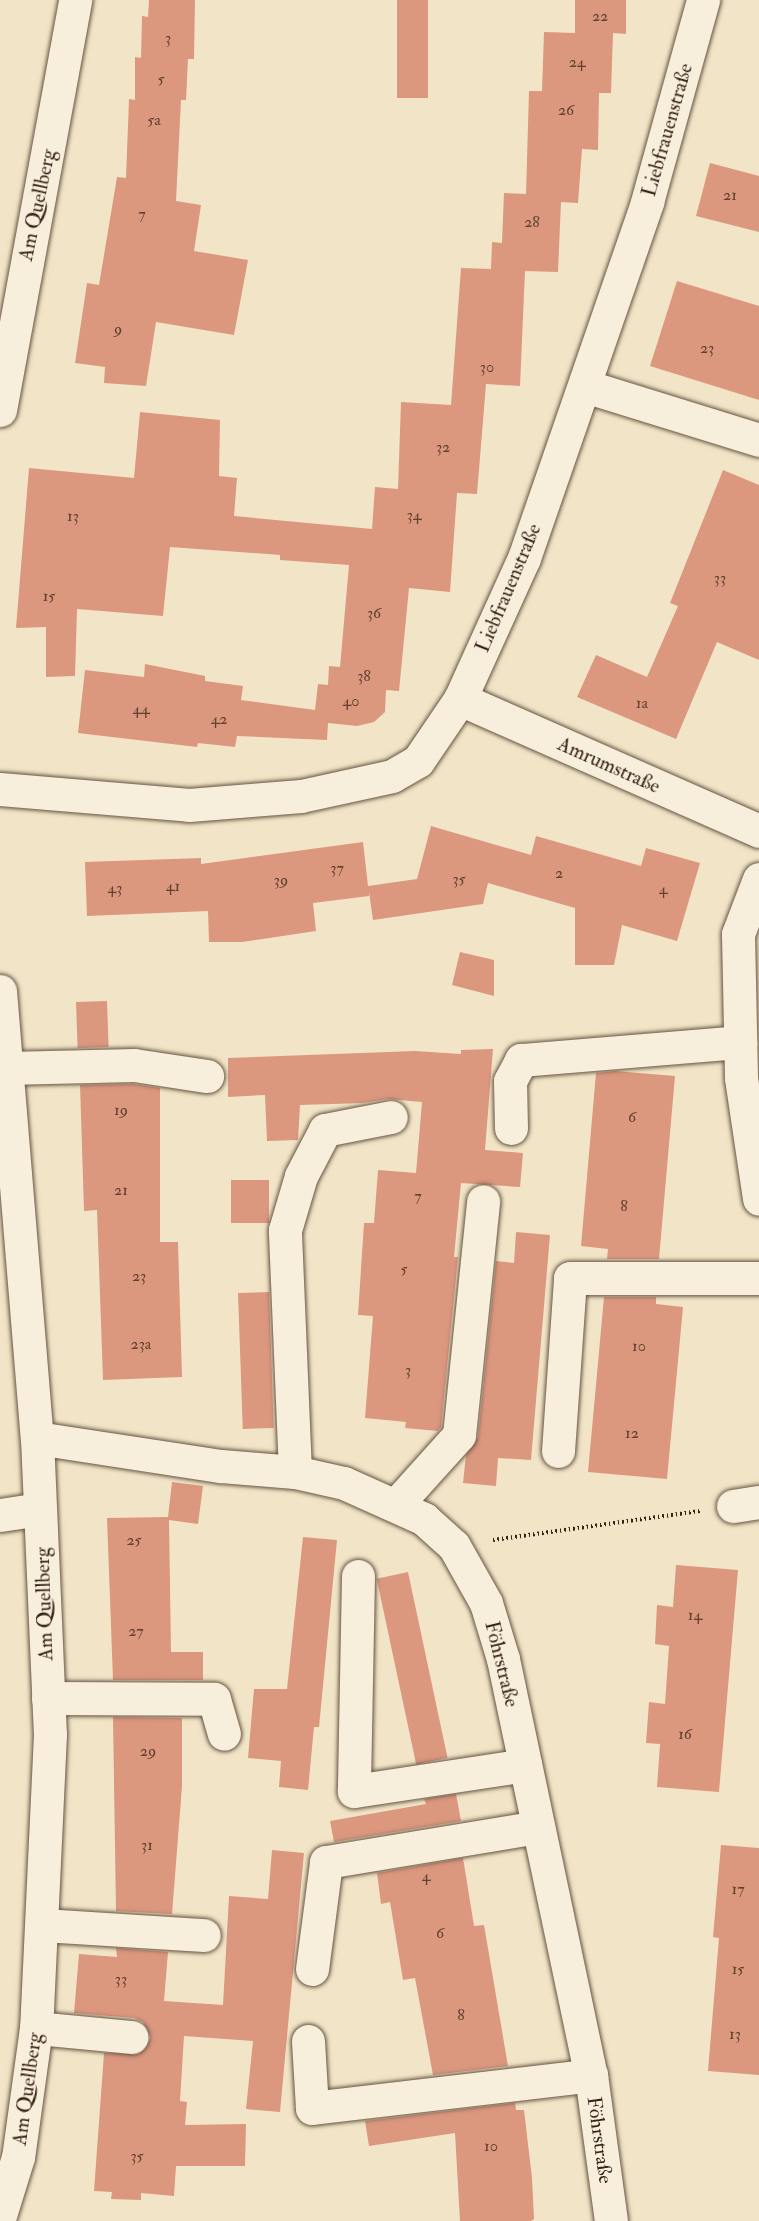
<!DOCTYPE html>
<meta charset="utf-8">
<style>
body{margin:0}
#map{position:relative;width:759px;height:2221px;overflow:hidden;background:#f2e5c7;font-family:"IM FELL Double Pica",serif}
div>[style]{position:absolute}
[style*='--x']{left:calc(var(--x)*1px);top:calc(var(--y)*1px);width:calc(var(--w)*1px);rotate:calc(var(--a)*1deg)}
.building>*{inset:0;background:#dc977f;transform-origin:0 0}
.path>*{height:4px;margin-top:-2px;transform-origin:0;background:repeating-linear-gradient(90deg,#382416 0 1.5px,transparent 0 4.5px)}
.roads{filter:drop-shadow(0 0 2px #665442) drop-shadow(0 0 2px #665442)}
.minor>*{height:33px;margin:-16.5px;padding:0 16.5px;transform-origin:16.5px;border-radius:16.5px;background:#f7eedb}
span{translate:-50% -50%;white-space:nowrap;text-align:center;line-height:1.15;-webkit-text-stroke:6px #f7eedb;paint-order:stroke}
.number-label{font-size:16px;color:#614130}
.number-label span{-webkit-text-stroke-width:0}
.street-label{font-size:20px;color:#382416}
</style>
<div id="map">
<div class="building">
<i style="clip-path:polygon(149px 0,195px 0,194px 59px,188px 59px,186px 100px,181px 100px,176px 201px,201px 205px,194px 251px,248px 260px,234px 335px,156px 322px,146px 386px,104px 383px,105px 367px,75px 363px,87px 283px,99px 285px,117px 177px,126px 178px,129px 99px,135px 100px,135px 57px,141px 58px,142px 16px,148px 17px)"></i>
<i style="left:397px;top:0;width:31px;height:98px"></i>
<i style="clip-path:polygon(575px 0,626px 0,626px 34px,613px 33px,611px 93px,599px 93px,598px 150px,582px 149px,578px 203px,561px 202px,558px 272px,525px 271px,520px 386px,486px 384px,477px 494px,457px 493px,450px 592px,409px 588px,399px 691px,386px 690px,385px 712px,374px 722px,357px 726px,328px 723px,327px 740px,237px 736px,235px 747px,198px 743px,197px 747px,78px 733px,85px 670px,144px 677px,145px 664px,205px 676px,205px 681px,243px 686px,241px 700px,315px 710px,318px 684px,328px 685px,329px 666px,340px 667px,349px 565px,280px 560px,280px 555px,170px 547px,163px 616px,77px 609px,75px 676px,46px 677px,46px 627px,16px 628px,29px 468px,134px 478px,140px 412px,220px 420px,219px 476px,237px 478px,234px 516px,372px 529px,375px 487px,398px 489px,401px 402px,451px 405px,461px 268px,491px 269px,492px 242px,502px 243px,504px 193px,526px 194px,529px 91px,542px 91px,544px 32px,575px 33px)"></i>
<i style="clip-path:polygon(710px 163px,759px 176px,759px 232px,696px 216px)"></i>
<i style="clip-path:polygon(677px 281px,759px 306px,759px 400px,650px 366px)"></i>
<i style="clip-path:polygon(723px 470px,759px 485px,759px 660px,717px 642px,676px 739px,577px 697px,596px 655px,647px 677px,678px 606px,670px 603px)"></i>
<i style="clip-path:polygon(431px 826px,531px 855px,536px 836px,641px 866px,646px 848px,700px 863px,677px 941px,622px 925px,614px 965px,575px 965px,575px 908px,488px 883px,483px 904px,373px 920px,369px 892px,369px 896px,313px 903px,316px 931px,242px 942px,209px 942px,208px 911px,87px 916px,85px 862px,201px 858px,201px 864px,363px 842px,368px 886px,417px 879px)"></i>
<i style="clip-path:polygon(460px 952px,494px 960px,494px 996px,452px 985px)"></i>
<i style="left:107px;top:1001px;width:46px;height:31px;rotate:88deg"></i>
<i style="clip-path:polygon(493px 1049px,485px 1150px,523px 1153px,520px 1187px,461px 1183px,454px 1257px,458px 1257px,441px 1427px,438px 1431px,405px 1428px,406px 1422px,365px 1418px,373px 1316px,358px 1315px,364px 1223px,374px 1223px,378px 1170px,416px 1173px,422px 1102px,388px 1099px,363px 1103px,300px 1105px,298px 1140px,267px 1141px,265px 1095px,228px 1097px,228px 1058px,415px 1051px,461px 1054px,461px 1050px)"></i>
<i style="clip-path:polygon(615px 1071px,675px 1076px,659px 1259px,607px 1259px,608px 1249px,581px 1246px,596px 1073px)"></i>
<i style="clip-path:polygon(133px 1084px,160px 1088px,160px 1242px,178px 1242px,182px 1377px,103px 1380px,97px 1210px,84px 1211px,80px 1085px)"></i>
<i style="left:231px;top:1180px;width:38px;height:43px"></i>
<i style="clip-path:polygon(516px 1232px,550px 1235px,531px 1460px,498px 1458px,496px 1486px,463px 1483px,466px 1455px,478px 1437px,496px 1261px,514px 1263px)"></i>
<i style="left:269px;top:1292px;width:136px;height:31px;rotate:88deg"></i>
<i style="clip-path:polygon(604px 1297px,656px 1297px,656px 1304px,683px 1307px,667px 1479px,588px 1472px)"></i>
<i style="clip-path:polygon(172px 1482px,203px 1486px,198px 1524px,169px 1520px,171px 1652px,203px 1652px,203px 1680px,113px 1680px,107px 1518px,168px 1517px)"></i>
<i style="clip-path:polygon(303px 1537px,337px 1540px,319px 1727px,314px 1727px,308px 1790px,279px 1787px,281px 1761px,248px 1758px,254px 1689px,287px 1689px)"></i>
<i style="clip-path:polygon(676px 1565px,738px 1570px,719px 1792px,657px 1787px,660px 1744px,646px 1743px,649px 1702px,665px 1704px,669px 1646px,655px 1644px,657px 1605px,673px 1607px)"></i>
<i style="left:408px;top:1572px;width:190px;height:32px;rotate:78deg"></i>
<i style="clip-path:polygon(113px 1717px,182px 1718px,182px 1786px,172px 1914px,116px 1911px)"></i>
<i style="clip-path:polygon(456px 1794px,461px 1821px,334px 1842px,330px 1821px,426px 1804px,424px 1799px)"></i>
<i style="clip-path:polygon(721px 1845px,759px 1848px,759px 2075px,708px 2071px,719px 1938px,713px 1937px)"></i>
<i style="clip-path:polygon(272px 1850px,304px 1853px,280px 2112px,246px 2109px,253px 2041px,184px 2036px,180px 2101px,187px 2102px,185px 2125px,246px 2124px,245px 2166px,176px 2166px,174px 2196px,141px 2193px,141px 2200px,111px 2199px,112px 2192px,94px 2191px,104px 2053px,139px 2054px,151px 2038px,143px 2022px,134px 2018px,74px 2013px,79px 1954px,117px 1957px,116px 1948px,168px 1952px,164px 2001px,223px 2005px,229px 1896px,268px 1899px)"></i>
<i style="clip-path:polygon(463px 1858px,474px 1926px,484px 1925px,508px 2066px,433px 2075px,415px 1978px,403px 1980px,390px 1902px,381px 1904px,377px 1873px)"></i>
<i style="clip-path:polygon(515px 2103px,516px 2110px,524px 2110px,532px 2178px,534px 2219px,531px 2221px,460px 2221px,455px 2133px,369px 2146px,365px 2121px)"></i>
</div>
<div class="path">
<i style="--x:493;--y:1540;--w:209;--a:-8"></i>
</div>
<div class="roads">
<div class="minor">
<i style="--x:585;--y:386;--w:182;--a:17.2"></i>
<i style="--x:0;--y:410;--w:417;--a:-79.6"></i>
<i style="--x:460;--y:699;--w:327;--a:23.8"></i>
<i style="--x:0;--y:789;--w:190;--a:4.8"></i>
<i style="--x:189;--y:805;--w:112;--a:-4.6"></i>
<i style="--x:301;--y:796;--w:93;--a:-12.4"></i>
<i style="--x:392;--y:776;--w:30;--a:-30"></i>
<i style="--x:418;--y:761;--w:75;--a:-55.9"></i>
<i style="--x:460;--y:699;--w:155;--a:-65.6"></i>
<i style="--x:524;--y:558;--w:377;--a:-70.9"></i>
<i style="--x:647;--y:202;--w:210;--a:-74.5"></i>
<i style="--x:759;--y:879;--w:59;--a:110.9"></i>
<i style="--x:738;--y:934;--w:144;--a:88.8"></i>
<i style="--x:741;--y:1078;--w:122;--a:81.5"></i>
<i style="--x:0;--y:991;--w:449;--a:85.3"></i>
<i style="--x:37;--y:1438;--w:296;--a:87.5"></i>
<i style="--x:50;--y:1734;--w:294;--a:92.7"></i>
<i style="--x:36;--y:2028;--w:130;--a:97.9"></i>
<i style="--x:18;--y:2157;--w:61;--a:107.2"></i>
<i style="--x:7;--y:1068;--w:127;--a:-1.4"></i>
<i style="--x:134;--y:1065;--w:74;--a:8.6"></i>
<i style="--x:511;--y:1128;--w:47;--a:-91.2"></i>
<i style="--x:510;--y:1081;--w:24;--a:-62"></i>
<i style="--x:521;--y:1060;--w:220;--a:-4.7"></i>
<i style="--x:37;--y:1438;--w:186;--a:8.7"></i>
<i style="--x:221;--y:1466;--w:74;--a:4.6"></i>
<i style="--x:295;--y:1472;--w:50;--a:12.7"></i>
<i style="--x:344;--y:1483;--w:88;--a:24.2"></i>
<i style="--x:424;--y:1519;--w:40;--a:42"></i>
<i style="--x:454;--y:1546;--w:65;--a:60.7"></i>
<i style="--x:486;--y:1603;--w:59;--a:73.1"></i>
<i style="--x:503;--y:1659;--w:425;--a:78.1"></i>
<i style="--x:591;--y:2075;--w:147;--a:82.2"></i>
<i style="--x:558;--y:1451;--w:173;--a:-86"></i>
<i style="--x:570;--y:1278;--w:189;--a:0"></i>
<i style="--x:295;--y:1472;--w:242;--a:-92.4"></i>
<i style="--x:285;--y:1230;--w:56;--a:-73.5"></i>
<i style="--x:301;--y:1176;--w:52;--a:-62.4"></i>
<i style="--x:325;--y:1130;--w:67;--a:-11.1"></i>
<i style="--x:396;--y:1505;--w:94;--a:-48"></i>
<i style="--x:459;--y:1435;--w:235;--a:-84.1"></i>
<i style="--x:733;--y:1506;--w:26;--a:-9"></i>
<i style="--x:0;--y:1515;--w:40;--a:-8.5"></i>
<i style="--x:358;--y:1576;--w:215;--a:91.1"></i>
<i style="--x:354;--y:1791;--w:173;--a:-8.6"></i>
<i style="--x:48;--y:1698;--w:166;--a:0.3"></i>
<i style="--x:214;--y:1699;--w:36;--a:74"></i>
<i style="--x:43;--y:1925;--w:161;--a:3.6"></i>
<i style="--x:312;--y:1969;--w:108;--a:-82.5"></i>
<i style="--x:326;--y:1862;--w:215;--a:-9.4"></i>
<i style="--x:36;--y:2028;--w:96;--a:5.4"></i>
<i style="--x:308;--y:2041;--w:67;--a:86.6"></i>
<i style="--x:312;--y:2108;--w:281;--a:-6.7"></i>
</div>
</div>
<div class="number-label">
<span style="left:600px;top:16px">22</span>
<span style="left:168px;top:38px">3</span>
<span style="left:577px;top:62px">24</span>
<span style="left:161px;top:79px">5</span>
<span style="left:566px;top:110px">26</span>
<span style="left:154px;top:120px">5a</span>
<span style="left:730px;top:195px">21</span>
<span style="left:142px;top:214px">7</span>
<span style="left:532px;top:222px">28</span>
<span style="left:118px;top:329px">9</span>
<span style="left:707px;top:348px">23</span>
<span style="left:487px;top:367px">30</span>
<span style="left:443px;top:447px">32</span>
<span style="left:414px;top:515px">34</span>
<span style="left:73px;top:516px">13</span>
<span style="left:720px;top:578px">33</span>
<span style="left:49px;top:596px">15</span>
<span style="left:374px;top:613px">36</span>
<span style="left:364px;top:676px">38</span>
<span style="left:351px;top:701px">40</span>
<span style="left:642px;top:703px">1a</span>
<span style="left:141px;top:709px">44</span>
<span style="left:219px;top:719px">42</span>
<span style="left:337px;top:868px">37</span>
<span style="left:559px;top:873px">2</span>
<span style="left:459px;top:879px">35</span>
<span style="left:281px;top:880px">39</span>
<span style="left:173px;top:886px">41</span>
<span style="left:115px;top:888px">43</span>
<span style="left:663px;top:889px">4</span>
<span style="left:121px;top:1110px">19</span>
<span style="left:632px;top:1117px">6</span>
<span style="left:121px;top:1190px">21</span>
<span style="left:418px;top:1196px">7</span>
<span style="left:624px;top:1206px">8</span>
<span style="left:404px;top:1269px">5</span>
<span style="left:139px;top:1276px">23</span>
<span style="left:141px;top:1344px">23a</span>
<span style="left:639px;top:1346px">10</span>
<span style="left:408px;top:1370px">3</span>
<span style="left:632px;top:1433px">12</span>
<span style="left:134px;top:1540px">25</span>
<span style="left:695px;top:1615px">14</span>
<span style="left:136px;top:1631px">27</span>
<span style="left:685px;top:1734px">16</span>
<span style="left:148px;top:1751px">29</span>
<span style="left:147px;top:1845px">31</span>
<span style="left:426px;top:1876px">4</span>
<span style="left:738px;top:1889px">17</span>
<span style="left:440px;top:1933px">6</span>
<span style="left:738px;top:1969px">15</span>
<span style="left:121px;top:1979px">33</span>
<span style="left:461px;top:2015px">8</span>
<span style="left:735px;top:2034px">13</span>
<span style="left:491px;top:2146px">10</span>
<span style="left:137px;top:2156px">35</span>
</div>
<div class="street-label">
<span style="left:667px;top:130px;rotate:-74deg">Liebfrauenstraße</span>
<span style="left:37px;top:205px;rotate:-78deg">Am Quellberg</span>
<span style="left:508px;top:588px;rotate:-67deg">Liebfrauenstraße</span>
<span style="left:609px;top:765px;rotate:24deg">Amrumstraße</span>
<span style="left:44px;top:1604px;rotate:-92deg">Am Quellberg</span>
<span style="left:502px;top:1664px;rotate:76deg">Föhrstraße</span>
<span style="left:27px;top:2089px;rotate:-82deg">Am Quellberg</span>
<span style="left:600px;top:2140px;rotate:82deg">Föhrstraße</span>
</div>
</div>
